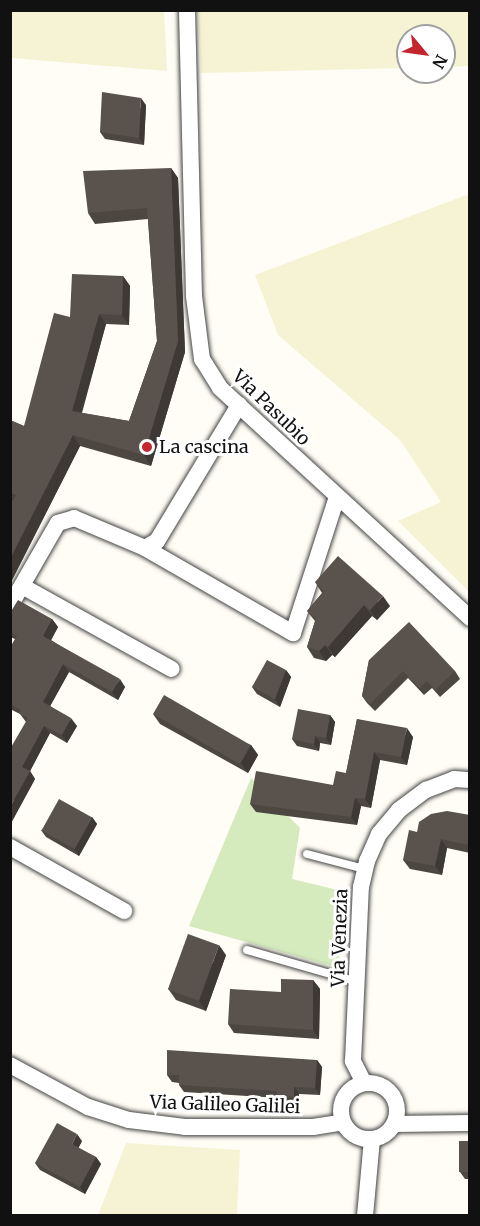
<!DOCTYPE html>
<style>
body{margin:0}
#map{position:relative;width:480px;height:1226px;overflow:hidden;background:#fffdf5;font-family:Merriweather,serif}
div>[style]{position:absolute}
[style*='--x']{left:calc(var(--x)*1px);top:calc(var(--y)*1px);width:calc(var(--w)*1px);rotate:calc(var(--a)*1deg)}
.farmland>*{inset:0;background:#f6f3d4}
.green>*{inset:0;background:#d5ebbd}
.roads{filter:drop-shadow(0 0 2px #444) drop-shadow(0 0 2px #444)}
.service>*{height:8px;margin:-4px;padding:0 4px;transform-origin:4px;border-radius:4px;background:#fff}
.minor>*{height:16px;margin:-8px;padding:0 8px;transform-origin:8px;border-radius:8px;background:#fff}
.minor>.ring{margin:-8px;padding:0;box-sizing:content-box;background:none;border:16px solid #fff;border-radius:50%}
.wall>*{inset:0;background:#4d4742}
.shaded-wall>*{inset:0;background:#3f3936}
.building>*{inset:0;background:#5a524d;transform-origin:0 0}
.dots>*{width:16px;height:16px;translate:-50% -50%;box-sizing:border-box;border:3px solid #fff;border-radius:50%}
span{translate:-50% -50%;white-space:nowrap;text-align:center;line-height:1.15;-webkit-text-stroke:6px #fff;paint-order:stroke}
.street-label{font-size:18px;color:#111}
.poi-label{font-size:18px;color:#111}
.left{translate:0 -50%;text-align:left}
.frame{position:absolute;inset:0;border:12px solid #111;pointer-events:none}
.north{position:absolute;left:396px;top:24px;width:60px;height:60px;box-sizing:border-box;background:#fff;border:2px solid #a0a0a0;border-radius:50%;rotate:119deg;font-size:16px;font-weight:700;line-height:24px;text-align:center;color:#111}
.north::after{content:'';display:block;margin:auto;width:21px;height:27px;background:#c4262e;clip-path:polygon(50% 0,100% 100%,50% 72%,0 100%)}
</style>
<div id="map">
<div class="farmland">
<i style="clip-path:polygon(10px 11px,164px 11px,167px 71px,11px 58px)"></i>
<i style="clip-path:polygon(198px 11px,469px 11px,469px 66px,444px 67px,444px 36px,408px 36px,408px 68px,201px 73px)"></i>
<i style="clip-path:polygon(469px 194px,470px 194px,469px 592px,398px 521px,441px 502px,400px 440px,278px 335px,255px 275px)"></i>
<i style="clip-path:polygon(126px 1143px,240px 1150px,237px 1215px,98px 1215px)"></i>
</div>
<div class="green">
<i style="clip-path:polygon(251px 778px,300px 828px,292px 879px,342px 891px,339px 968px,189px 926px)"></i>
</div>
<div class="roads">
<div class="service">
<i style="--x:307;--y:854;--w:60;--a:14.5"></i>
<i style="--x:247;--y:950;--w:116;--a:16.1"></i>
</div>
<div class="minor">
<i style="--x:187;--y:10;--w:286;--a:88.6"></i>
<i style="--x:194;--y:296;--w:64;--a:82.8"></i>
<i style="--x:202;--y:359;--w:34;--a:58"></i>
<i style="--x:220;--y:388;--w:340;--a:42.6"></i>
<i style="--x:145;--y:548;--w:14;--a:-30"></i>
<i style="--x:157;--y:541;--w:159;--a:-58.9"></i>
<i style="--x:22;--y:586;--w:171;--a:29"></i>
<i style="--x:10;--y:606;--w:96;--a:-60"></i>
<i style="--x:58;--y:523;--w:17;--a:-17"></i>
<i style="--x:74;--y:518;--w:77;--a:22.9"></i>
<i style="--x:145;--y:548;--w:171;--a:29.9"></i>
<i style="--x:293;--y:633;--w:143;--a:-72.1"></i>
<i style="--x:10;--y:847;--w:131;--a:29.3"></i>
<i style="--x:10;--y:1065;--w:89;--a:28.3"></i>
<i style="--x:88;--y:1107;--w:43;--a:17.6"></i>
<i style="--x:129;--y:1120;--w:56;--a:7.1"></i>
<i style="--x:185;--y:1127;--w:128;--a:0"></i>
<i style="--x:313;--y:1127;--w:30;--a:-9"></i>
<i style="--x:364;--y:1083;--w:25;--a:-117"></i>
<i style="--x:353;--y:1061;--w:174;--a:-87.4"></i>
<i style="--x:361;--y:887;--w:27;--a:-77"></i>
<i style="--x:367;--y:861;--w:30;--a:-66"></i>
<i style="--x:379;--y:834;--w:31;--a:-50"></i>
<i style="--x:399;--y:810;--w:34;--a:-37"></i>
<i style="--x:426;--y:790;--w:30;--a:-21"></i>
<i style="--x:454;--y:779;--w:16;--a:4"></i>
<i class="ring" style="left:341px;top:1083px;width:40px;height:40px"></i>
<i style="--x:394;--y:1124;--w:76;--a:-0.8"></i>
<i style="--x:365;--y:1216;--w:77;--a:-84.8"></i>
</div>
</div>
<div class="wall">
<i style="clip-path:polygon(146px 105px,144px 145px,105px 139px,100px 132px)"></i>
<i style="clip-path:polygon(171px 168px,178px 178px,185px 352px,151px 466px,80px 446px,10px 584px,10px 506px,13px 502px,10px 501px,10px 420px,24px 426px,123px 276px,130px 286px,129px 325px,106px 324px,82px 413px,129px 421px,157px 341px,148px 219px,95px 224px,88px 213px)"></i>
<i style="clip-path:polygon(315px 582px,390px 606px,377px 620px,372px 616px,335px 657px,332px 655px,326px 661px,314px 658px,307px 647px,315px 621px,307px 611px,322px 593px)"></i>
<i style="clip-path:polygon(10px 613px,52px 619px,58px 627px,51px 640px,125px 687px,118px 700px,69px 672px,50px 706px,77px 726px,67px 743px,50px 733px,30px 771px,35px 779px,10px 825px,26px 722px,20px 714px,10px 709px,10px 648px,15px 639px,10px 637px)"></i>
<i style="clip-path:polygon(369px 660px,455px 671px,460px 679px,440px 697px,432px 688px,424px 695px,408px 678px,375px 711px,367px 703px,362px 696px)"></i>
<i style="clip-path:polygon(286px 670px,291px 677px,280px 707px,257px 694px,252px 687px)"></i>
<i style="clip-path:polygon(153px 714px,251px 745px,258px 755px,248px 773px,160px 724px)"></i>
<i style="clip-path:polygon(330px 715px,335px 722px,331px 745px,320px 743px,319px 751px,297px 746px,292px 739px)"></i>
<i style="clip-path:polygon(357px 719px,413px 737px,407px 765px,380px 760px,371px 808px,361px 806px,357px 825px,256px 812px,250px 804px,333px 785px,346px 773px)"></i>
<i style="clip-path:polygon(470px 815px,470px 853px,447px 848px,442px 875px,410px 869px,403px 860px,417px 832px)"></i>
<i style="clip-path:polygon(92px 817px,97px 824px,79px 856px,46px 837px,41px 830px)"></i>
<i style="clip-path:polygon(226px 955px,206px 1011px,176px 1000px,169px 990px)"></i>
<i style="clip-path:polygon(313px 980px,320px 989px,319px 1039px,234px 1033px,228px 1024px,281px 992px)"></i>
<i style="clip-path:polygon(317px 1060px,322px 1067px,320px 1095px,299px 1094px,299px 1104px,282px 1103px,279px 1098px,184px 1092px,179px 1085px,179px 1083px,172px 1082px,167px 1075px)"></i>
<i style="clip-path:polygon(82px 1141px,78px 1148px,96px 1157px,101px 1164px,85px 1194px,40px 1170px,35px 1163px)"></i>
<i style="clip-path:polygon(470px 1141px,470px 1179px,465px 1179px,460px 1172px)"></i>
</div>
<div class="shaded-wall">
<i style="clip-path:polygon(141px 98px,146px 105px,144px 145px,139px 138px)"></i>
<i style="clip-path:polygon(171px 168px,178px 178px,185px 352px,151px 466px,144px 455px,178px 341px)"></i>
<i style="clip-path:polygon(123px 276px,130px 286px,129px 325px,122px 315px)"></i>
<i style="clip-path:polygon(99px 314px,106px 324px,79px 421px,72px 411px)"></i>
<i style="clip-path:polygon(73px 435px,80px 446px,10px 584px,10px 559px)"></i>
<i style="clip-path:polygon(383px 596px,390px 606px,377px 620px,370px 610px)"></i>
<i style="clip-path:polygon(364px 605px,372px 616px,335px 657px,328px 647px)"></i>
<i style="clip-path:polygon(52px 619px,58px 627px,49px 644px,43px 636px)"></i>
<i style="clip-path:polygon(325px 645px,332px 655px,326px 661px,319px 651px)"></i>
<i style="clip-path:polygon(63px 664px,69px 672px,48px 710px,43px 702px)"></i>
<i style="clip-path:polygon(286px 670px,291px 677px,280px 707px,275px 699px)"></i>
<i style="clip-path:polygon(120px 679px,125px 687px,118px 700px,112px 692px)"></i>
<i style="clip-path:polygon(330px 715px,335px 722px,331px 745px,326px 738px)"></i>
<i style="clip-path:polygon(71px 718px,77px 726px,67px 743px,62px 735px)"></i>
<i style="clip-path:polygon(44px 726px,50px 733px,28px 775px,22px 767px)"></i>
<i style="clip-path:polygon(407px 728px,413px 737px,407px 765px,401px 757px)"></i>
<i style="clip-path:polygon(315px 736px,320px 743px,319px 751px,314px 744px)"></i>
<i style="clip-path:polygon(251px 745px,258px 755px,248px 773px,241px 763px)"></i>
<i style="clip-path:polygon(374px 752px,380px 760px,371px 808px,365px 799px)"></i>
<i style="clip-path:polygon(30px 771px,35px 779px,10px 825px,10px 807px)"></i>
<i style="clip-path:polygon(355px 798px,361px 806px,357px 825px,351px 817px)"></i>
<i style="clip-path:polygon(92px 817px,97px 824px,79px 856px,74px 849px)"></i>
<i style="clip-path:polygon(441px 839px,447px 848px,442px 875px,435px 866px)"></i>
<i style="clip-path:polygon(219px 945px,226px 955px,206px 1011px,199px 1001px)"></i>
<i style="clip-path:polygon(313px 980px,320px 989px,319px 1039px,313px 1030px)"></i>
<i style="clip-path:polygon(317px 1060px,322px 1067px,320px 1095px,315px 1088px)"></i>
<i style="clip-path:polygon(294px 1087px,299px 1094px,299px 1104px,294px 1097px)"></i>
<i style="clip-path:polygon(77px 1134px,82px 1141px,77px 1151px,72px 1144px)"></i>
<i style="clip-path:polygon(96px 1157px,101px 1164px,85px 1194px,80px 1187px)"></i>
</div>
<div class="building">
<i style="clip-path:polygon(102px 92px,141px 98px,139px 138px,100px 132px)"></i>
<i style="clip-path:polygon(171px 168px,178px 341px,144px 455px,73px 435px,10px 559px,10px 506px,16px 495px,10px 493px,10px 420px,24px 426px,54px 313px,70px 317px,72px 274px,123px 276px,122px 315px,99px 314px,72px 411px,129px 421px,157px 341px,147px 208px,88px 213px,83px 171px)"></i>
<i style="clip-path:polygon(338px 556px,383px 596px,370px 610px,364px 605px,328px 647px,325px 645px,319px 651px,307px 647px,316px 618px,307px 611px,324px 591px,315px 582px)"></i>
<i style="clip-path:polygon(18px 600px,52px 619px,43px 636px,120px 679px,112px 692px,63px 664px,43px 702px,71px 718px,62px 735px,44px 726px,22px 767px,30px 771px,10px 807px,10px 749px,28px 718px,19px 713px,21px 710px,10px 704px,10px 648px,17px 636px,10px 632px,10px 613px)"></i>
<i style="clip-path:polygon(409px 622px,455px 671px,435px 690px,427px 681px,419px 688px,403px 671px,370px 704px,362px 696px,369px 660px)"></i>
<i style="clip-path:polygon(267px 660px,286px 670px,275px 699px,252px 687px)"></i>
<i style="left:164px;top:695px;width:100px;height:22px;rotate:30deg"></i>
<i style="clip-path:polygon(298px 709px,330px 715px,326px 738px,315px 736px,314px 744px,292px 739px)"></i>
<i style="clip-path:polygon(357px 719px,407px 728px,401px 757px,374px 752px,365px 799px,355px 798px,351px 817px,250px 804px,256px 771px,333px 785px,336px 771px,346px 773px)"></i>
<i style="left:59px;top:799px;width:38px;height:36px;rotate:29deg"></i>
<i style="clip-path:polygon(447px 811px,470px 815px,470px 835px,467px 845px,441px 839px,435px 866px,403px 860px,409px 830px,417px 832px,419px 822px,431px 814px)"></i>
<i style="left:188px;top:934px;width:33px;height:59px;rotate:20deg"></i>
<i style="clip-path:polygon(281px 979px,313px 980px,313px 1030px,228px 1024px,230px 989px,281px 992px)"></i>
<i style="clip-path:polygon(167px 1050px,317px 1060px,315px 1088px,294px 1087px,294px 1097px,277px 1096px,277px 1091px,179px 1085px,179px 1075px,167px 1075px)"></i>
<i style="clip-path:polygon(57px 1123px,77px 1134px,72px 1144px,96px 1157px,80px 1187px,35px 1163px)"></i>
<i style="left:459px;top:1141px;width:11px;height:31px"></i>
</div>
<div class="dots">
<i style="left:147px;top:447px;background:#c4262e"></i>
</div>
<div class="street-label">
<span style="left:271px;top:408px;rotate:44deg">Via Pasubio</span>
<span style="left:340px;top:938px;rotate:-88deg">Via Venezia</span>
<span style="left:225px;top:1105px;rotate:2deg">Via Galileo Galilei</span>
</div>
<div class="poi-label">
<span class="left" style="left:159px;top:447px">La cascina</span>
</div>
<div class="frame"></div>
<div class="north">N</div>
</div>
